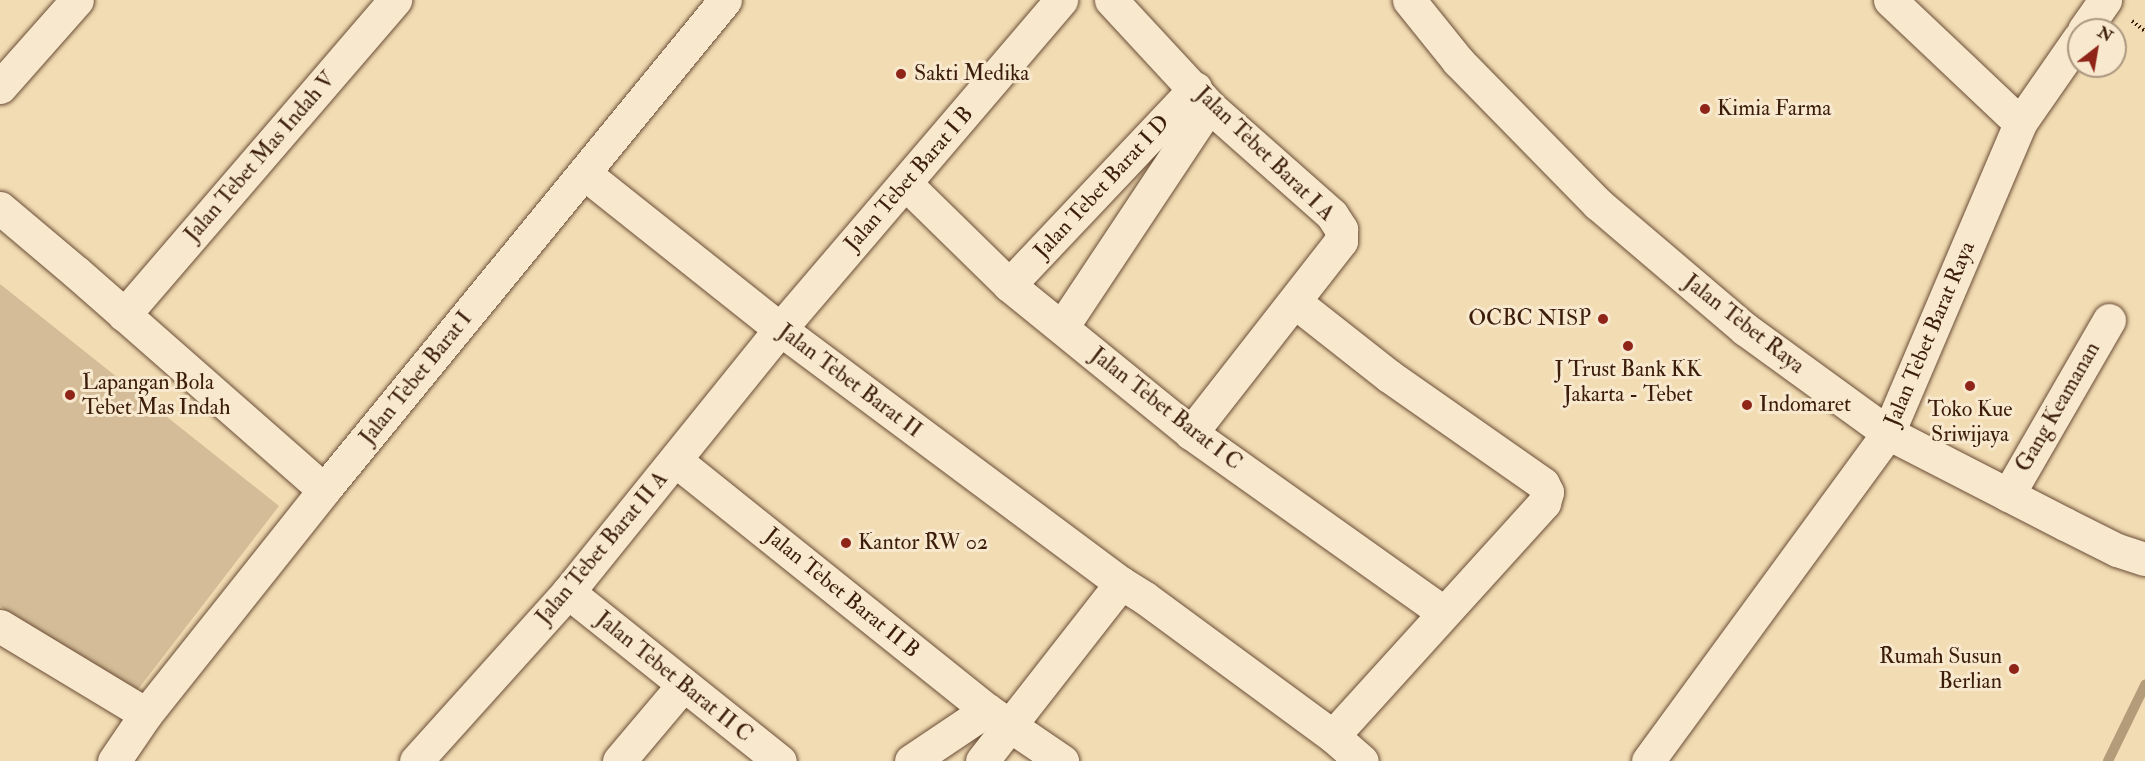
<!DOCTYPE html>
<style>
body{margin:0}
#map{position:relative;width:2145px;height:761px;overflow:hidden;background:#f2dcb3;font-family:"IM FELL Double Pica",serif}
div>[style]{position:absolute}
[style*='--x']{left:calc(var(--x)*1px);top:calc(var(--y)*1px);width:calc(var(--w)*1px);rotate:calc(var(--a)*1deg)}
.green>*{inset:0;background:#d3bc97}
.stream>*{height:10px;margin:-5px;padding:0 5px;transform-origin:5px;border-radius:5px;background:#b49b7a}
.path>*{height:4px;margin-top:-2px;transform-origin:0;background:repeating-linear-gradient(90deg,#3c1d0c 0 1.5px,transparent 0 4.5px)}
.roads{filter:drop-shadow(0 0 2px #6a4d36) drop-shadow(0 0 2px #6a4d36)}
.minor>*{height:33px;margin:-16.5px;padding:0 16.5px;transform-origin:16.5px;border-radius:16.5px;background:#f7e8ce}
.tertiary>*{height:33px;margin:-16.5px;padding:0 16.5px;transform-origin:16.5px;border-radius:16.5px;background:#f7e8ce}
.secondary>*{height:33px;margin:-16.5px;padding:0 16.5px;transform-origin:16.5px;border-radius:16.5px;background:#f7e8ce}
.dots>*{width:16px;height:16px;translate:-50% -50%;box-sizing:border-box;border:3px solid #f7e8ce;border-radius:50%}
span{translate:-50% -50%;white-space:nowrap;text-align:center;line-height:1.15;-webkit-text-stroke:6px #f7e8ce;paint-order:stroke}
.poi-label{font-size:22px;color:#3c1d0c}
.left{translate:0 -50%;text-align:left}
.right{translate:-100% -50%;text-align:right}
.street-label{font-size:22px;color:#3c1d0c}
.north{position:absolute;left:2067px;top:18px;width:60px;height:60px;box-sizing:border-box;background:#f7e8ce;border:2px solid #ac9780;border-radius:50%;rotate:31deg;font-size:16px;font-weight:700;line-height:24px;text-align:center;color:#3c1d0c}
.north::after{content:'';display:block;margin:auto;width:21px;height:27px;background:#8f2418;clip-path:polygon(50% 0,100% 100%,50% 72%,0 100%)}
</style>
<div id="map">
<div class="green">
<i style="clip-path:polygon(0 284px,279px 506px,129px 701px,0 606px)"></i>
</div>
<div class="stream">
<i style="--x:2108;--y:761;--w:85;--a:-64"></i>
</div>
<div class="path">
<i style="--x:2132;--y:21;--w:16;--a:38"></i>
</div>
<div class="roads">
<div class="minor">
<i style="--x:1111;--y:0;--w:144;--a:47.2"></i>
<i style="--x:1209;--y:106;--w:164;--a:41.5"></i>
<i style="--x:1332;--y:215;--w:17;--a:57"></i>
<i style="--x:1341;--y:229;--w:12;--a:90"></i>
<i style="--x:1341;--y:241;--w:244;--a:128"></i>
<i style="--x:1890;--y:0;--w:179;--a:43.4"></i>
<i style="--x:2084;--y:30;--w:37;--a:-55"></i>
<i style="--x:0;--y:87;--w:116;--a:-48.5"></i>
<i style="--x:584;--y:173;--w:251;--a:38.5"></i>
<i style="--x:780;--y:329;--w:425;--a:36.7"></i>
<i style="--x:1121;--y:583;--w:28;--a:32"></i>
<i style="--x:1145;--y:598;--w:233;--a:36.3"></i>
<i style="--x:1333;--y:736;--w:38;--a:41"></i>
<i style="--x:906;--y:184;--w:144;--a:44.4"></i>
<i style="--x:1009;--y:285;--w:235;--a:39.1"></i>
<i style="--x:1191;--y:433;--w:309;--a:35.4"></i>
<i style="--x:0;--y:208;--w:99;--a:40.1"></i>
<i style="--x:76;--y:272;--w:330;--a:41.3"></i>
<i style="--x:1009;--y:285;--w:271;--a:-46.6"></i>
<i style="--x:1295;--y:302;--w:120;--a:38.2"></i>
<i style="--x:1389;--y:376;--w:188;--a:35"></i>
<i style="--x:1543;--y:484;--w:9;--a:63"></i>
<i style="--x:1547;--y:492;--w:11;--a:105"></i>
<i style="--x:1544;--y:503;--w:314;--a:132.2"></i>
<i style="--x:124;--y:315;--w:416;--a:-49.3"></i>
<i style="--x:1062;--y:327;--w:265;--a:-56.4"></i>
<i style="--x:1888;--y:433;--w:337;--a:-66.9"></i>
<i style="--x:2020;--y:123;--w:103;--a:-55.2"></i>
<i style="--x:675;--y:460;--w:400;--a:38.7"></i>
<i style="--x:987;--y:710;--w:91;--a:34.2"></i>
<i style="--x:2008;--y:495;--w:202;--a:-60"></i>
<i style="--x:568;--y:592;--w:271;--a:38.6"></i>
<i style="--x:0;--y:626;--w:170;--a:31.1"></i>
<i style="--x:416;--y:761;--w:227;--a:-48"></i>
<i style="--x:568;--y:592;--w:338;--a:-51.1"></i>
<i style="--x:780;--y:329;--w:433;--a:-49.5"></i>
<i style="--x:619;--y:761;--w:99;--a:-49.9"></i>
<i style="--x:911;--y:761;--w:92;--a:-33.9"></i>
<i style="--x:982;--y:761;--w:226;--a:-52"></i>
</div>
<div class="tertiary">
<i style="--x:114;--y:761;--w:57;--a:-55.8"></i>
<i style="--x:146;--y:714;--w:286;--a:-51.5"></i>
<i style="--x:324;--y:490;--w:633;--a:-50.7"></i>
<i style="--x:1648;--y:761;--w:406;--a:-53.8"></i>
</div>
<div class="secondary">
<i style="--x:1409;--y:0;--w:78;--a:51.2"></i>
<i style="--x:1458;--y:61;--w:200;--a:45.6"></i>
<i style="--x:1598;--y:204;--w:193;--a:40.4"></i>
<i style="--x:1745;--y:329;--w:177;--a:36"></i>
<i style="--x:1888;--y:433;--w:199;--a:27.2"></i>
<i style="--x:2065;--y:524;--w:58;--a:26.6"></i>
<i style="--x:2117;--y:550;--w:29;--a:18"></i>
</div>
</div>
<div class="dots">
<i style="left:901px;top:74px;background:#8f2418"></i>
<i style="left:1705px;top:109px;background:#8f2418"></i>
<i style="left:1603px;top:319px;background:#8f2418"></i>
<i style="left:1628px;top:346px;background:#8f2418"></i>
<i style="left:1970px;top:386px;background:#8f2418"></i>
<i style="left:70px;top:395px;background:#8f2418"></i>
<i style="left:1747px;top:405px;background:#8f2418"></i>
<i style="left:846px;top:543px;background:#8f2418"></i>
<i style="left:2014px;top:669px;background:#8f2418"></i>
</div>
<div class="poi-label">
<span class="left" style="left:914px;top:74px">Sakti Medika</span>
<span class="left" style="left:1717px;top:109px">Kimia Farma</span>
<span class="right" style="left:1591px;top:319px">OCBC NISP</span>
<span style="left:1628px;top:382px">J Trust Bank KK<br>Jakarta - Tebet</span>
<span class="left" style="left:82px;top:395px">Lapangan Bola<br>Tebet Mas Indah</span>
<span class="left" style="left:1759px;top:405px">Indomaret</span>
<span style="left:1970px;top:422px">Toko Kue<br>Sriwijaya</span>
<span class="left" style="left:858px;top:543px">Kantor RW 02</span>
<span class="right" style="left:2002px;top:669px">Rumah Susun<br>Berlian</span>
</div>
<div class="street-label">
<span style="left:1265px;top:154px;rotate:44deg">Jalan Tebet Barat I A</span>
<span style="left:260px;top:157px;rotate:-49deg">Jalan Tebet Mas Indah V</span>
<span style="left:909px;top:179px;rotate:-49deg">Jalan Tebet Barat I B</span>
<span style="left:1102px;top:187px;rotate:-47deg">Jalan Tebet Barat I D</span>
<span style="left:1744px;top:324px;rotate:38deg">Jalan Tebet Raya</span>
<span style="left:1930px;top:334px;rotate:-67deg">Jalan Tebet Barat Raya</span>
<span style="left:416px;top:378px;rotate:-51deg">Jalan Tebet Barat I</span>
<span style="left:850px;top:381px;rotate:37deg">Jalan Tebet Barat II</span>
<span style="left:2058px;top:407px;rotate:-60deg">Gang Keamanan</span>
<span style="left:1166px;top:409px;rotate:38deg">Jalan Tebet Barat I C</span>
<span style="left:602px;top:548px;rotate:-50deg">Jalan Tebet Barat II A</span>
<span style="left:842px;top:593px;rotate:39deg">Jalan Tebet Barat II B</span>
<span style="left:674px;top:677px;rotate:39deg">Jalan Tebet Barat II C</span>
</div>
<div class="north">N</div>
</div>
